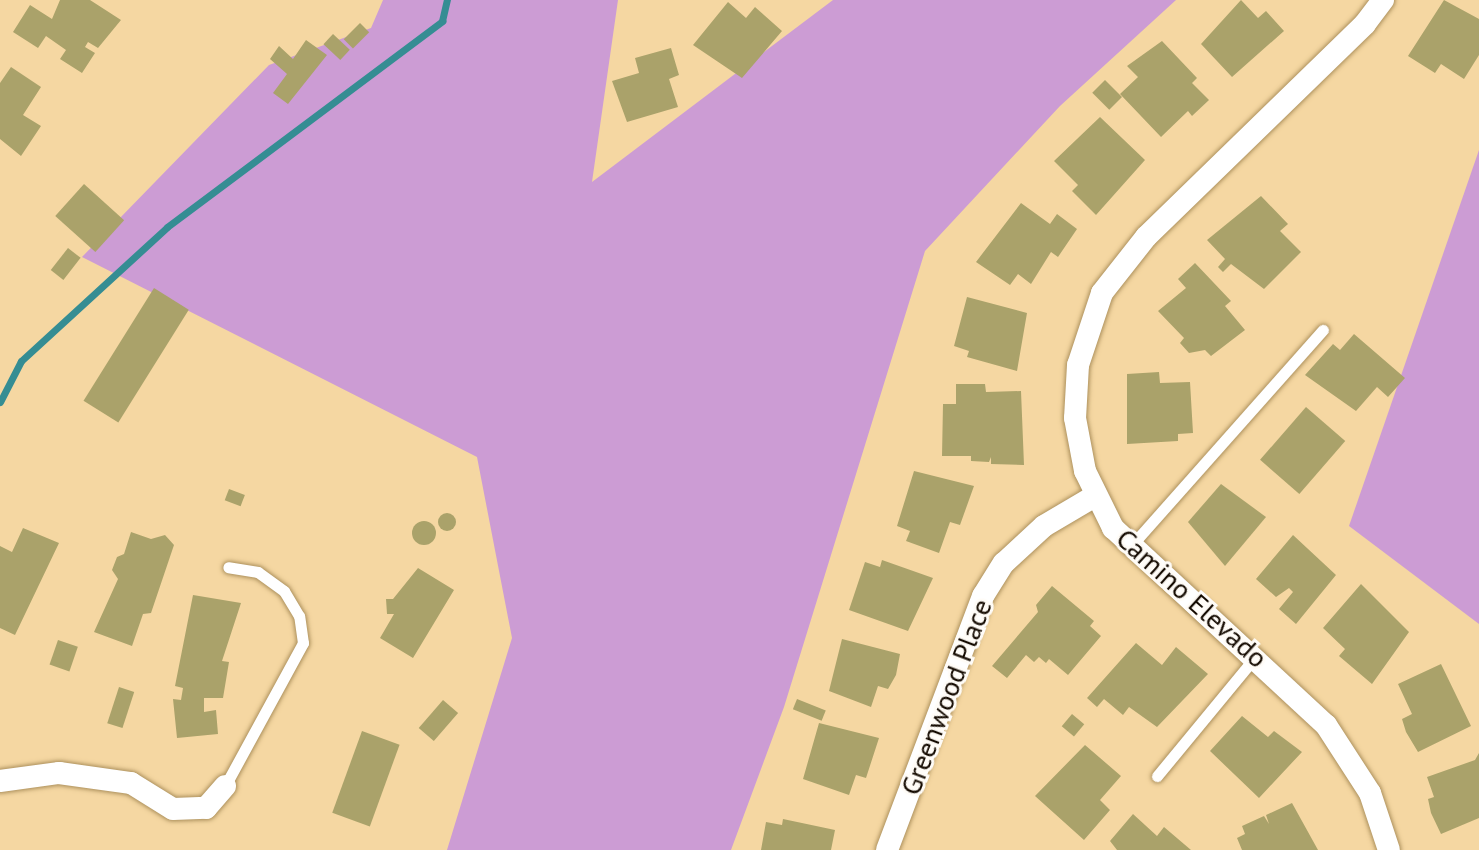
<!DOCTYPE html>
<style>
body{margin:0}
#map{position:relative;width:1479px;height:850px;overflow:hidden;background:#f5d7a2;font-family:"PT Sans",sans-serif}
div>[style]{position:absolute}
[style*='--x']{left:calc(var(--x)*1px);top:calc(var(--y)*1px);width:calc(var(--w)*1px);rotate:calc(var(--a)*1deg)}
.green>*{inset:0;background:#cc9cd4}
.stream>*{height:7px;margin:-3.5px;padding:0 3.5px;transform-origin:3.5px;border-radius:3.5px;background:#358d93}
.building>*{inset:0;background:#aaa26a;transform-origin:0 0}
.round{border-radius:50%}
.roads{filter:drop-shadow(0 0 2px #ad915d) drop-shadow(0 0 2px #ad915d)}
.lane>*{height:11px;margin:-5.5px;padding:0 5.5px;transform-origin:5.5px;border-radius:5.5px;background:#fff}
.street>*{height:22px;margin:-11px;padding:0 11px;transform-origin:11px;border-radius:11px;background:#fff}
span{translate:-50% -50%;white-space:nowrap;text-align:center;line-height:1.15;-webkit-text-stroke:6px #fffcf7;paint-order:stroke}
.street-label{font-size:28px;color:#140a00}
</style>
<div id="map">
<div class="green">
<i style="clip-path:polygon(383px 0,618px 0,592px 182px,833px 0,1176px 0,1060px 106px,925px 251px,784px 707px,731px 850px,447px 850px,512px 638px,477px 457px,82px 257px,269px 65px,371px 28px)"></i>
<i style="clip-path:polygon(1479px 150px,1479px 624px,1349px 526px)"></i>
</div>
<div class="stream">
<i style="--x:0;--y:402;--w:46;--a:-62.9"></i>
<i style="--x:21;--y:361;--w:198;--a:-42.5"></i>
<i style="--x:167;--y:227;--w:344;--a:-36.8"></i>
<i style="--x:442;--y:21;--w:22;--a:-77"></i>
</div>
<div class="building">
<i style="clip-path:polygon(60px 0,90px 0,121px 20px,98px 48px,88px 42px,85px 47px,95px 53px,82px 73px,60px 59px,66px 50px,46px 36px,38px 48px,13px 32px,30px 5px,52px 19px)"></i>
<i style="clip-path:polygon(1241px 0,1258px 18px,1266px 11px,1284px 31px,1232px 77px,1201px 44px)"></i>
<i style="clip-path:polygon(1444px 0,1479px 19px,1479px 55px,1464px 79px,1441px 64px,1435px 73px,1408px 56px)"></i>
<i style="clip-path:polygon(728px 2px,746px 18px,755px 7px,782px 31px,742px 78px,693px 45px)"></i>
<i style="left:360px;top:23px;width:13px;height:23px;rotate:45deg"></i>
<i style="left:333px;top:34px;width:23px;height:14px;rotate:43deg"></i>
<i style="clip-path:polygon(306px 40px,327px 55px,288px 104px,273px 93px,287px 74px,270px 59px,279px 46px,293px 59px)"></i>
<i style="clip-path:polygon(1162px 41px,1197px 78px,1192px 83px,1209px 100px,1192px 116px,1188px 111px,1161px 137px,1120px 94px,1138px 77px,1127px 66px)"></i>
<i style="clip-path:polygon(671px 48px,679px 75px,669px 79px,678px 107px,627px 122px,612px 81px,639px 73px,635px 58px)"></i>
<i style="clip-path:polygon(11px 67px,41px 87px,23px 115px,41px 126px,21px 156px,0 139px,0 83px)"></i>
<i style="left:1105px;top:80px;width:24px;height:18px;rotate:45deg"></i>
<i style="clip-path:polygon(1100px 117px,1145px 160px,1096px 215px,1072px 191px,1078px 185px,1054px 161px)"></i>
<i style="left:84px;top:184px;width:54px;height:43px;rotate:42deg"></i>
<i style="clip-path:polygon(1261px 196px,1288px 224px,1280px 231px,1301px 252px,1264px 289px,1231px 264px,1223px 272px,1218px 267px,1225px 259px,1207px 240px)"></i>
<i style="clip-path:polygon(1021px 203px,1050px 224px,1057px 214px,1077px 229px,1058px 257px,1051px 252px,1031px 284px,1018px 274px,1010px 285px,976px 262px)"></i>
<i style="left:68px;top:248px;width:16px;height:28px;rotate:38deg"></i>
<i style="clip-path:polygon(1195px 263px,1231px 301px,1225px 306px,1245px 330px,1211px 356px,1205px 350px,1189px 353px,1180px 343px,1184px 338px,1158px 311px,1186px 288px,1178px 279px)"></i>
<i style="left:154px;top:288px;width:41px;height:133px;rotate:32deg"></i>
<i style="clip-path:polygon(967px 297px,1027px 313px,1017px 371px,967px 357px,969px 351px,954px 346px)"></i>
<i style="clip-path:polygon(1354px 334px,1405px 378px,1388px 397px,1377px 387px,1356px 411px,1305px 375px,1333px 344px,1340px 350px)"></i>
<i style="clip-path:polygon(1159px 372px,1160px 383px,1190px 382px,1193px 433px,1178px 434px,1178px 441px,1127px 444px,1127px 374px)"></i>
<i style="clip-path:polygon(956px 384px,985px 384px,986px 392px,1021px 391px,1024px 465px,991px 464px,991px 457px,989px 462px,971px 461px,971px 456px,942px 456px,943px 404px,956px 404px)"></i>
<i style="left:1306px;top:407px;width:52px;height:70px;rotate:41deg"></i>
<i style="clip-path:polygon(914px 471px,974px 486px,960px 525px,950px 522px,939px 553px,906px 541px,910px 531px,897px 526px)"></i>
<i style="clip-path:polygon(1221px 484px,1266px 517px,1225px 566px,1188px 522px)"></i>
<i style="left:229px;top:489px;width:17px;height:12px;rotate:21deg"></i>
<i class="round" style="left:438px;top:513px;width:18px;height:18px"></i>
<i class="round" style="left:412px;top:521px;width:24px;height:24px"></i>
<i style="clip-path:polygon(23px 528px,59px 543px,15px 635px,0 628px,0 546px,12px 552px)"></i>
<i style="clip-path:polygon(131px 532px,151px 539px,165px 535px,174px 545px,151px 613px,143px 614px,132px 646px,94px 632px,118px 579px,112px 570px,117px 557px,124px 554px)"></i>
<i style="clip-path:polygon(1293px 535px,1336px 575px,1296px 624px,1279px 609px,1293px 592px,1289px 588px,1276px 597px,1256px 579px)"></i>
<i style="clip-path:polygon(882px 560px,933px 578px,908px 631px,849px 610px,865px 562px,880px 567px)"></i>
<i style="clip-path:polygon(418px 568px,454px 590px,413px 658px,380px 638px,394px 614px,387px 614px,386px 599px,393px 599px)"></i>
<i style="clip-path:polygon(1361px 584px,1409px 632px,1372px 684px,1339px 656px,1345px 649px,1323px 628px)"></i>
<i style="clip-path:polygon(1052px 586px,1094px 621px,1090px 626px,1101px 636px,1068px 675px,1049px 659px,1046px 663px,1039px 657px,1034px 662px,1026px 655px,1007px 678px,992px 666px,1038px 612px,1036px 605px)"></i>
<i style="clip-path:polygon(193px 595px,241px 603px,222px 661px,229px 662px,223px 698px,204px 698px,204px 712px,216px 710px,218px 734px,177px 738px,173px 699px,181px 700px,183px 688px,175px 686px)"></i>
<i style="clip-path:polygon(842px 639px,900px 654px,896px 675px,888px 689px,878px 686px,871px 707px,829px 691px)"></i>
<i style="left:58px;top:640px;width:21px;height:26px;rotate:19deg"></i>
<i style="clip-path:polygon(1136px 643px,1162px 665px,1176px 647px,1208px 674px,1157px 727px,1129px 707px,1123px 715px,1104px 699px,1097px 707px,1087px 698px)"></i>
<i style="clip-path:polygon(1441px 664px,1471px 726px,1418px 752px,1406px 732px,1402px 719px,1412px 714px,1398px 684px)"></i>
<i style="left:119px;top:687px;width:16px;height:38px;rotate:18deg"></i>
<i style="left:797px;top:699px;width:31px;height:11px;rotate:22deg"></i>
<i style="left:443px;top:700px;width:20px;height:37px;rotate:41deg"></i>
<i style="left:1072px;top:714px;width:16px;height:16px;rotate:40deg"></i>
<i style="clip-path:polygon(1242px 716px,1268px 737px,1274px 731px,1302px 752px,1259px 798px,1210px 751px)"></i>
<i style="clip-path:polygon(819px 723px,879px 738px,866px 778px,856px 775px,849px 795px,803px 779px)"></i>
<i style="left:362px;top:731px;width:40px;height:87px;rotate:20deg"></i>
<i style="clip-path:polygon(1085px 745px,1121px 776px,1100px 800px,1110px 810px,1084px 840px,1035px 796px)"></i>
<i style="clip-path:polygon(1479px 753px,1479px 818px,1441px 834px,1431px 813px,1428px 799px,1434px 797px,1427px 777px,1475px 760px)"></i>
<i style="clip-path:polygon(1292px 803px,1318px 850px,1242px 850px,1237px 838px,1245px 834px,1242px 826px,1264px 816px,1269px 824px,1266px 815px)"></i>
<i style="clip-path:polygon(1133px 814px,1157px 836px,1164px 827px,1191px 850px,1117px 850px,1110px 841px)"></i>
<i style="clip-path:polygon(783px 819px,835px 830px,831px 850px,761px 850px,766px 822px,782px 825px)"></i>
</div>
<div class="roads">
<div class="lane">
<i style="--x:1131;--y:546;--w:289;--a:-48.4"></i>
<i style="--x:1157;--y:776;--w:156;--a:-50.5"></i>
<i style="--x:225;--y:786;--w:163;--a:-61.4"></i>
<i style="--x:303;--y:643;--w:27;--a:-98"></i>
<i style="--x:299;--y:616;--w:29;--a:-121"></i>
<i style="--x:284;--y:591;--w:32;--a:-144"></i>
<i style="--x:258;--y:572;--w:30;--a:-171"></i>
</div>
<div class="street">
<i style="--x:1383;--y:0;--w:30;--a:127"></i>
<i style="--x:1365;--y:24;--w:305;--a:135.8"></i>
<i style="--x:1146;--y:237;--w:71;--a:128.2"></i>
<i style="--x:1102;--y:293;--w:76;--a:108.4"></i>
<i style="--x:1078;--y:365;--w:53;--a:93.2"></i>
<i style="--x:1075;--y:418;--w:54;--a:79.3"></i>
<i style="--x:1085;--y:471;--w:64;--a:63.8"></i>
<i style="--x:1113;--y:528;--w:290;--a:42.8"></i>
<i style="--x:1326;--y:725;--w:81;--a:57.1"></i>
<i style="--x:1370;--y:793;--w:60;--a:71.6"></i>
<i style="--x:0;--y:781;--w:60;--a:-7.7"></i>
<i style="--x:59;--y:773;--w:73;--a:7.9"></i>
<i style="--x:131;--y:783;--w:49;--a:31.8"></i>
<i style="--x:173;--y:809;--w:33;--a:-2"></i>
<i style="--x:206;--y:808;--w:29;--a:-49"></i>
<i style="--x:887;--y:850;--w:272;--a:-69.3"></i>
<i style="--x:983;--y:596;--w:39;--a:-58"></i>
<i style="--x:1004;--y:563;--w:54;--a:-42.8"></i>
<i style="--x:1044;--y:526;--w:59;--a:-30.5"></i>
</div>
</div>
<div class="street-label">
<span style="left:1192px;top:598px;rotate:42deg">Camino Elevado</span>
<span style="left:946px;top:697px;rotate:-69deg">Greenwood Place</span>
</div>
</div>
